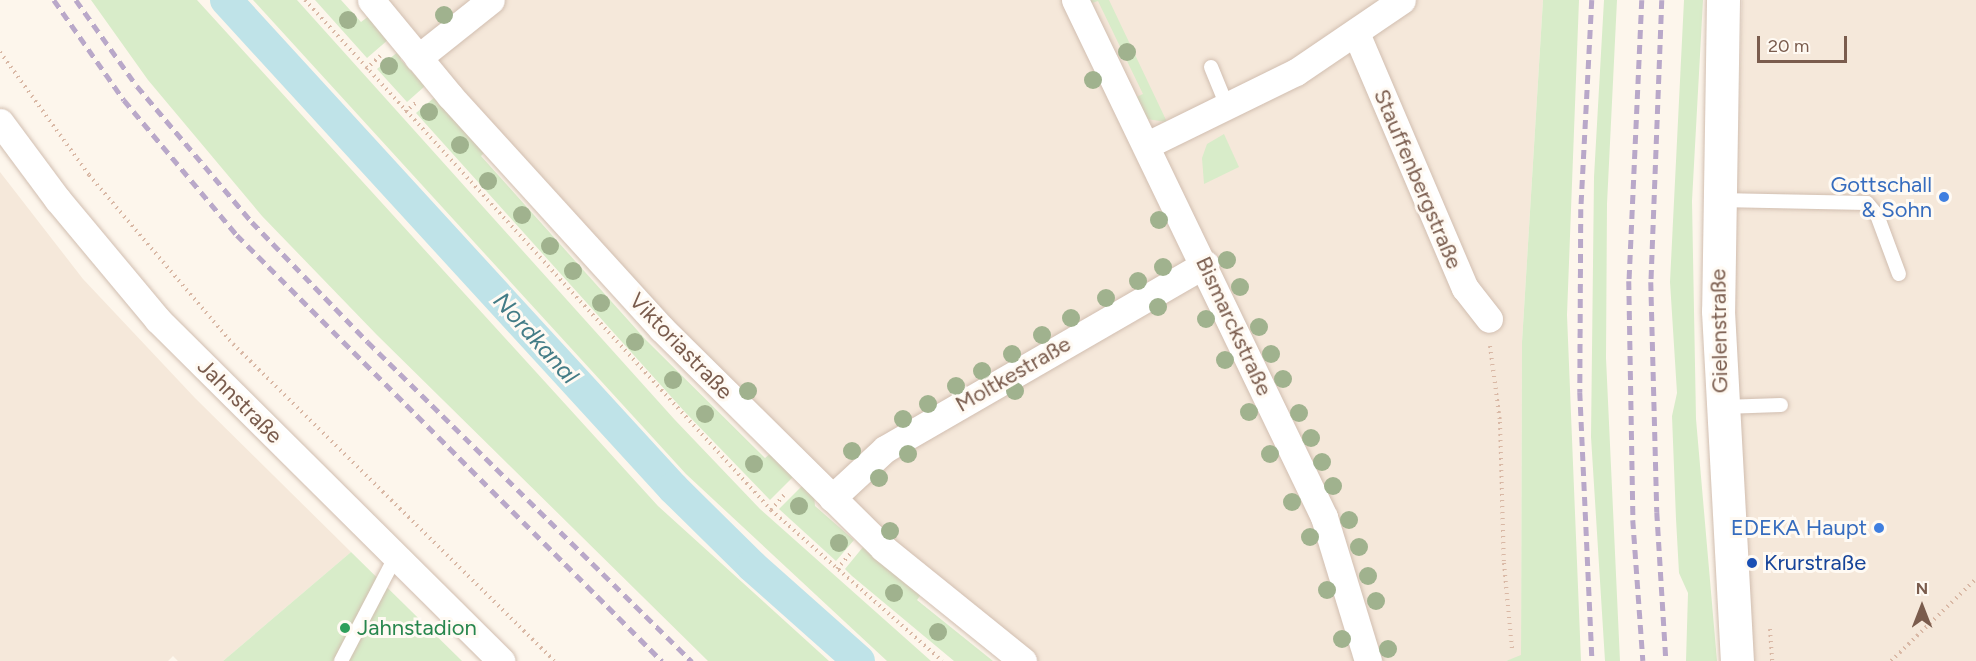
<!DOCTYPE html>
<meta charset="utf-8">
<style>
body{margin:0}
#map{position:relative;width:1976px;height:661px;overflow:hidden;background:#fdf6ec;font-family:Figtree,sans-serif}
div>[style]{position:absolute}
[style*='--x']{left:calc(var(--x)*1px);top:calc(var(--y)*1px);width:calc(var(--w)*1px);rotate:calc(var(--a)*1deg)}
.residential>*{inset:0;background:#f5e8da}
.green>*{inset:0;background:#d8ecc9}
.canal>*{height:32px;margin:-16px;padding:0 16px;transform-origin:16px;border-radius:16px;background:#bfe3e8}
.path>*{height:4px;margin-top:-2px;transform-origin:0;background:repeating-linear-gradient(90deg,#d9b8a5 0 1.5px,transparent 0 6px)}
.roads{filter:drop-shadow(0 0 2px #d1beb0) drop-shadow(0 0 2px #d1beb0)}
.service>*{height:14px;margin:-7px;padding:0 7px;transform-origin:7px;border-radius:7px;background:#fff}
.minor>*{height:27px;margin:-13.5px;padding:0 13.5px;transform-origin:13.5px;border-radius:13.5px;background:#fff}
.secondary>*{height:33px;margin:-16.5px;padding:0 16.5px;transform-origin:16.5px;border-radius:16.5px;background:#fff}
.rail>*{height:4.5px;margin-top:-2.25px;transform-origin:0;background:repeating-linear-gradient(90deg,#b9a8c9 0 9px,transparent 0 15px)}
.trees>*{width:18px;height:18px;margin:-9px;border-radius:50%;background:#a0b28e}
.dots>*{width:16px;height:16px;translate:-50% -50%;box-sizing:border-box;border:3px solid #fffaf3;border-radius:50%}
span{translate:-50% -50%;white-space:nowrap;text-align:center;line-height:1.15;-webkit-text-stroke:6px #fffaf3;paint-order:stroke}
.street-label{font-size:22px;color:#7a5c4d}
.shop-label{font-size:22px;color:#366cbe}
.right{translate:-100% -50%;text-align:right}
.transit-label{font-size:22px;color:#164399}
.left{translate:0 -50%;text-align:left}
.leisure-label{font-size:22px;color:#27864d}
.water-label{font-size:24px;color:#437c86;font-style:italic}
.north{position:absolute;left:1892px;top:577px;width:60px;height:60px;-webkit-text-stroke:4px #fffaf3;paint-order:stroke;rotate:0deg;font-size:16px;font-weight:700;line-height:24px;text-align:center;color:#7a5c4d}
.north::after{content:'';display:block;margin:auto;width:21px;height:27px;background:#7a5c4d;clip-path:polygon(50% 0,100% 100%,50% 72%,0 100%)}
.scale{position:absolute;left:1757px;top:36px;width:90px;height:27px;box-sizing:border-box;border:3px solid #7a5c4d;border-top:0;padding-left:8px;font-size:18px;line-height:21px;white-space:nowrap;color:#7a5c4d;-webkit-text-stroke:4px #fffaf3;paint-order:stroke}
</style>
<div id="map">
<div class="residential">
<i style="clip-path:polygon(378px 0,1543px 0,1522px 342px,1521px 656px,1506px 661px,1033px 661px,788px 447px)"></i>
<i style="clip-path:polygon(1742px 0,1976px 0,1976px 661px,1754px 661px,1731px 392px)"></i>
<i style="clip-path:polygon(0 172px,83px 279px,195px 398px,351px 552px,223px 661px,178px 661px,173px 656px,168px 661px,0 661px)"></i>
</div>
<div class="green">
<i style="clip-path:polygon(91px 0,197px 0,658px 506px,829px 661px,708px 661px,377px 335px,262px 216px,148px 80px)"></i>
<i style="clip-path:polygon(253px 0,297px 0,675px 420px,760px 509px,931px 661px,887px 661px,686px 474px)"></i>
<i style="clip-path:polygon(315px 0,341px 0,361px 22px,369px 16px,389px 39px,367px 58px)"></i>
<i style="clip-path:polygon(1087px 0,1109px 0,1167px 122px,1146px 119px,1134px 98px,1143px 94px,1098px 1px,1089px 4px)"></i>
<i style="clip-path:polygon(1543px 0,1579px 0,1567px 315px,1581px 661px,1506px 661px,1521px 655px,1522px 342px)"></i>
<i style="clip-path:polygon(1604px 0,1617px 0,1607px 204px,1606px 358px,1620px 661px,1605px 661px,1591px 437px,1594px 177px)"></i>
<i style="clip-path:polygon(1684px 0,1703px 0,1692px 201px,1696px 419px,1717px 661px,1686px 661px,1688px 593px,1679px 573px,1676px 519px,1672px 416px,1677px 393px,1670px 282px)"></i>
<i style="clip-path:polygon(399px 51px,401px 60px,425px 86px,407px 102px,377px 69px)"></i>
<i style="clip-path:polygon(435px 97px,488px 149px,481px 156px,646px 340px,765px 458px,772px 452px,795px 475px,770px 500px,685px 412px,416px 113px)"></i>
<i style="clip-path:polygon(1224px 134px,1239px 167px,1204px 184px,1202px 158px,1207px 144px)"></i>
<i style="clip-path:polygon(804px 484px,814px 494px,815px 506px,854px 540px,836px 561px,779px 509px)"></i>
<i style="clip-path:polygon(863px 547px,923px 592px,917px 600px,993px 661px,954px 661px,852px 576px,845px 569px)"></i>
<i style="clip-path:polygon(351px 552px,462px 661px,223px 661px)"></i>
</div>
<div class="canal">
<i style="--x:226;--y:0;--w:662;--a:47.51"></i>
<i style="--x:673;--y:488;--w:111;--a:44.6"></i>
<i style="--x:752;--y:566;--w:143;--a:41.6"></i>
</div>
<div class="path">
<i style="--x:305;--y:0;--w:691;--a:47.58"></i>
<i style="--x:771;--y:510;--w:228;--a:41.4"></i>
<i style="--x:0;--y:52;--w:152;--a:54.1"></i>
<i style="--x:89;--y:175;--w:222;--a:49.6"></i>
<i style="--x:233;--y:344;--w:451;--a:44.6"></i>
<i style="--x:366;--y:69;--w:21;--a:-43"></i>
<i style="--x:405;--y:112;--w:17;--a:-40"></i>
<i style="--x:1490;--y:346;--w:77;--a:82.5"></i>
<i style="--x:1500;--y:422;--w:141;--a:88.4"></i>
<i style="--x:1504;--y:563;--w:87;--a:84.7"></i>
<i style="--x:771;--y:510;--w:23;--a:-49"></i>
<i style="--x:837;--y:569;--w:20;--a:-49"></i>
<i style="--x:1770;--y:629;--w:32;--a:86"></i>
<i style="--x:1891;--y:661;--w:118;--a:-44"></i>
</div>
<div class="roads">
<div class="service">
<i style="--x:1211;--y:67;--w:42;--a:67.7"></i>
<i style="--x:1719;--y:200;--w:148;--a:1.2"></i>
<i style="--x:1867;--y:203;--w:16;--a:50"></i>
<i style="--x:1877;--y:215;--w:63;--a:69.6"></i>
<i style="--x:1723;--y:407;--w:58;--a:-2"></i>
<i style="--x:341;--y:661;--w:119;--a:-62.4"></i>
</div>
<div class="minor">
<i style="--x:371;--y:0;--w:124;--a:50.5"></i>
<i style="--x:450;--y:96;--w:314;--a:47.7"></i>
<i style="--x:661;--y:328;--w:313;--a:44.7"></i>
<i style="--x:883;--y:548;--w:180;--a:38.9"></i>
<i style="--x:1075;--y:0;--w:574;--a:64.28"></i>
<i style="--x:1324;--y:517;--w:151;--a:73"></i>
<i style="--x:1356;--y:33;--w:277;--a:66.9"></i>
<i style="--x:1465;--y:288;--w:39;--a:52"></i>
<i style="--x:418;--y:58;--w:93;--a:-38.5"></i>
<i style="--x:0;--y:122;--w:97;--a:53.4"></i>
<i style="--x:58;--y:200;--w:156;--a:50.2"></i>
<i style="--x:158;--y:320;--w:484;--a:44.8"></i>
<i style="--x:1147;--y:145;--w:166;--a:-26.1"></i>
<i style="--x:1296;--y:72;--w:128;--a:-34.2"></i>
<i style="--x:832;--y:498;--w:72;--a:-42.8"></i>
<i style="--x:885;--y:449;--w:370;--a:-30"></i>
</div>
<div class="secondary">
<i style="--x:1723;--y:0;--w:311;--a:90.9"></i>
<i style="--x:1718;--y:311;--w:351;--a:86.9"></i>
</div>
</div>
<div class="rail">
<i style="--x:54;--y:0;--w:122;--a:55"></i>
<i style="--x:124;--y:100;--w:176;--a:50.1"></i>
<i style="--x:237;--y:235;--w:602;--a:45.07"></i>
<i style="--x:76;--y:0;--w:105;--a:54.7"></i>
<i style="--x:137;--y:86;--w:178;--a:49.8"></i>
<i style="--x:252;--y:222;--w:167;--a:46"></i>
<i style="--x:368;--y:342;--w:455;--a:44.6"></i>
<i style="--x:1592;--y:0;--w:209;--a:93"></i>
<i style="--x:1581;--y:209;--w:183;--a:90.3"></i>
<i style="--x:1580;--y:392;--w:269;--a:87.4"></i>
<i style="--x:1642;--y:0;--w:281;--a:92.6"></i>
<i style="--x:1629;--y:281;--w:239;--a:89"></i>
<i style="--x:1633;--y:520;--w:141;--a:85.9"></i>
<i style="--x:1662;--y:0;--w:282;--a:92.2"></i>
<i style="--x:1651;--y:282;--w:230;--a:88.5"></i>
<i style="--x:1657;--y:512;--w:149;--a:86.5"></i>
</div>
<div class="trees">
<i style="left:444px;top:15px"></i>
<i style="left:348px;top:20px"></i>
<i style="left:1127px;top:52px"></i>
<i style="left:389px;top:66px"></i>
<i style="left:1093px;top:80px"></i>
<i style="left:429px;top:112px"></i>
<i style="left:460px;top:145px"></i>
<i style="left:488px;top:181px"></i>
<i style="left:522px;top:215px"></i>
<i style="left:1159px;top:220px"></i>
<i style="left:550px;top:246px"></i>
<i style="left:1227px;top:260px"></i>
<i style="left:1163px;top:267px"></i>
<i style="left:573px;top:271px"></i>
<i style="left:1138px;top:281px"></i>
<i style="left:1240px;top:287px"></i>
<i style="left:1106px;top:298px"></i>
<i style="left:601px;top:303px"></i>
<i style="left:1158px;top:307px"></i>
<i style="left:1071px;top:318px"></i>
<i style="left:1206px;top:319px"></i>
<i style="left:1259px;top:327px"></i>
<i style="left:1042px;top:335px"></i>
<i style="left:635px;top:342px"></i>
<i style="left:1012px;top:354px"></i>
<i style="left:1271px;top:354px"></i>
<i style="left:1225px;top:360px"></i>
<i style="left:982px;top:371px"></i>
<i style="left:1283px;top:379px"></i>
<i style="left:673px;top:380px"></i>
<i style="left:956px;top:386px"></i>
<i style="left:748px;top:391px"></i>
<i style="left:1015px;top:391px"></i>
<i style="left:928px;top:404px"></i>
<i style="left:1249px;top:412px"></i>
<i style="left:1299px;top:413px"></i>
<i style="left:705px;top:414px"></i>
<i style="left:903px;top:419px"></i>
<i style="left:1311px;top:438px"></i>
<i style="left:852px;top:451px"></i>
<i style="left:908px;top:454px"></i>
<i style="left:1270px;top:454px"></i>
<i style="left:1322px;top:462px"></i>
<i style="left:754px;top:464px"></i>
<i style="left:879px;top:478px"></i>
<i style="left:1333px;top:486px"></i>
<i style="left:1292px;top:502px"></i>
<i style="left:799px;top:506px"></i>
<i style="left:1349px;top:520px"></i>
<i style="left:890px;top:531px"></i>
<i style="left:1310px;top:537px"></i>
<i style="left:839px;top:543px"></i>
<i style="left:1359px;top:547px"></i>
<i style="left:1368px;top:576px"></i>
<i style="left:1327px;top:590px"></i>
<i style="left:894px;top:593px"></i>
<i style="left:1376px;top:601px"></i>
<i style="left:938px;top:632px"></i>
<i style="left:1342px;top:639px"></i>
<i style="left:1388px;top:649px"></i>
</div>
<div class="dots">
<i style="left:1944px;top:197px;background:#3f7fe0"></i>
<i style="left:1879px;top:528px;background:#3f7fe0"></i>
<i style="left:1752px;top:563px;background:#1a4fb4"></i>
<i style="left:345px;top:628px;background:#2e9e5b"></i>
</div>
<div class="street-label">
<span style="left:1418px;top:179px;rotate:67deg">Stauffenbergstraße</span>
<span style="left:1234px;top:326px;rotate:65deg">Bismarckstraße</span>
<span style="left:1719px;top:331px;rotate:-91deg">Gielenstraße</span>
<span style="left:681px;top:346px;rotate:46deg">Viktoriastraße</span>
<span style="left:1013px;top:374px;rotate:-30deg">Moltkestraße</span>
<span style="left:240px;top:401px;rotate:45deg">Jahnstraße</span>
</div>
<div class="shop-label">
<span class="right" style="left:1932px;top:197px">Gottschall<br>&amp; Sohn</span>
<span class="right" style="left:1867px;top:528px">EDEKA Haupt</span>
</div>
<div class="transit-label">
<span class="left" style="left:1764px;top:563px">Krurstraße</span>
</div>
<div class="leisure-label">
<span class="left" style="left:357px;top:628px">Jahnstadion</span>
</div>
<div class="water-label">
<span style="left:536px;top:338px;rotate:48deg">Nordkanal</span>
</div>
<div class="north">N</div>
<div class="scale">20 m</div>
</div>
